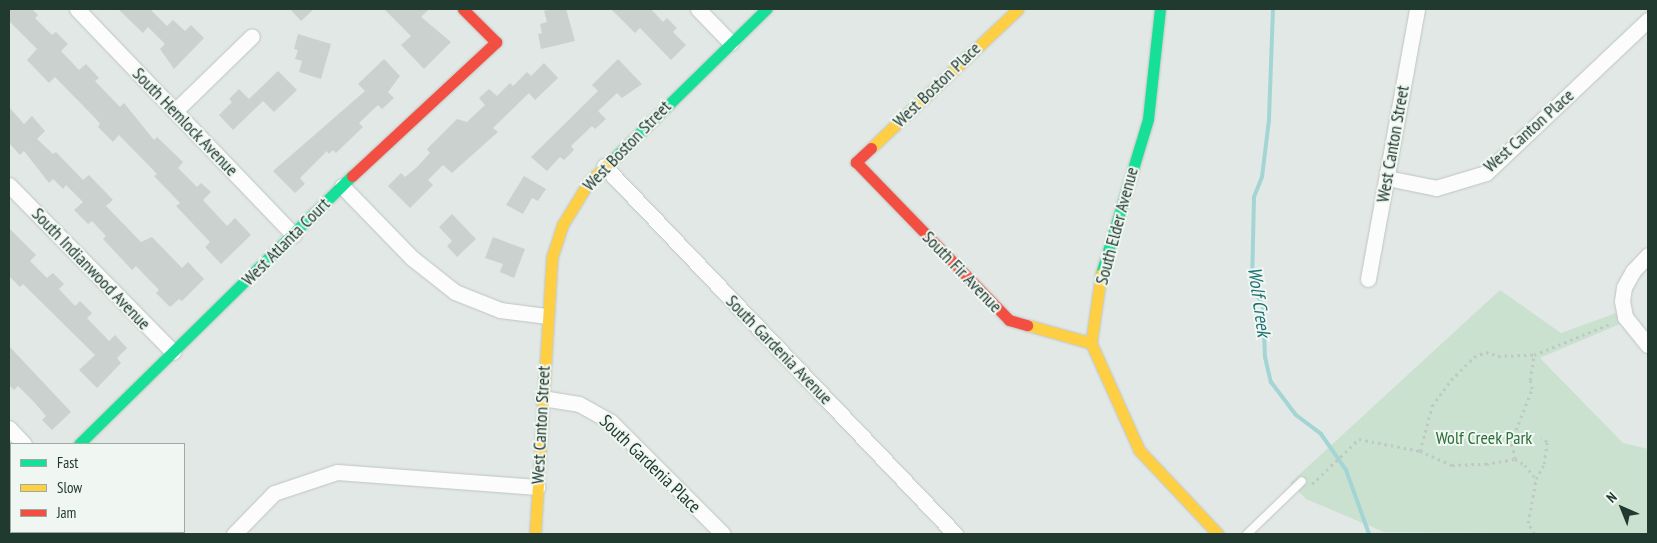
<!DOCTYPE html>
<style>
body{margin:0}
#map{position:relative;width:1657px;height:543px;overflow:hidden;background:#e2e8e5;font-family:"PT Sans Narrow",sans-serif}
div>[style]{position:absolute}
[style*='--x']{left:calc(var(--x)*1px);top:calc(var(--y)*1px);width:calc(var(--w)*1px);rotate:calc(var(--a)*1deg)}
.green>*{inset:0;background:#cbe1cf}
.stream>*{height:4px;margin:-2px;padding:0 2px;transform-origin:2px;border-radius:2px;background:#a4d5d5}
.building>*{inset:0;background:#cbd1ce}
.path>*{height:2.5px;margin-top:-1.25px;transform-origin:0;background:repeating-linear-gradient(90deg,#c0c8c4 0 2.5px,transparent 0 6.5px)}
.roads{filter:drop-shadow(0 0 1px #bfc5c2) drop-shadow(0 0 1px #bfc5c2)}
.lane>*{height:8px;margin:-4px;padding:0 4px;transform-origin:4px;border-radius:4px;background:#fbfcfb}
.street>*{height:15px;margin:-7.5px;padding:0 7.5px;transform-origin:7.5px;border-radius:7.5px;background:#fbfcfb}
.fast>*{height:11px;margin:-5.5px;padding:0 5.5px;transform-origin:5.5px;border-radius:5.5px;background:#16e098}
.slow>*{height:11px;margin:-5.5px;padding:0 5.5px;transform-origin:5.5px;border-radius:5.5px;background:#ffcf43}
.jam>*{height:11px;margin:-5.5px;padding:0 5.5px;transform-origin:5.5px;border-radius:5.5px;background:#f24e42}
span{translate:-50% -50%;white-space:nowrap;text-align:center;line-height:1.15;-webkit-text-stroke:4px #f0f7f2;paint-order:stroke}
.street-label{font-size:18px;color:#213a2f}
.park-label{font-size:18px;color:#2d6f3d}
.water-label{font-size:19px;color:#1e7273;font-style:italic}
.frame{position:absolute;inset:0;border:10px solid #213a2f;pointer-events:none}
.legend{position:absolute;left:10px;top:443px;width:175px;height:90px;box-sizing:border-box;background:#f0f7f2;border:1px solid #9daba4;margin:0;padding:6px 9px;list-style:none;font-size:15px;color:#213a2f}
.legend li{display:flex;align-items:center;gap:10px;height:25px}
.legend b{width:25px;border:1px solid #9daba4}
.north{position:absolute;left:1597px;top:483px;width:50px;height:50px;-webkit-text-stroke:4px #f0f7f2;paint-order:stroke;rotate:316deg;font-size:14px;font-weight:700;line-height:20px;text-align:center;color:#213a2f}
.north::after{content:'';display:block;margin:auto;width:18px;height:22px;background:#213a2f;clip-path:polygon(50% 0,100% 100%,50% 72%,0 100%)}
</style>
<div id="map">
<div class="green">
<i style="clip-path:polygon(1500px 290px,1561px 333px,1616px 313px,1620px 324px,1540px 358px,1623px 443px,1648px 449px,1648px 534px,1384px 532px,1306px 499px,1290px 483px)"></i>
</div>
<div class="stream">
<i style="--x:1273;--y:9;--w:111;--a:92.1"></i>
<i style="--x:1269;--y:120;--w:57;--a:97"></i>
<i style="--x:1262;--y:177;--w:22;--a:112"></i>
<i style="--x:1254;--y:197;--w:88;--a:91.3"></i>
<i style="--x:1252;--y:285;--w:24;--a:62"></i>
<i style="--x:1263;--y:306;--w:51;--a:87.8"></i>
<i style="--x:1265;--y:357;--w:26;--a:77"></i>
<i style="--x:1271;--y:382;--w:41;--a:52.9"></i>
<i style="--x:1296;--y:415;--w:31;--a:37"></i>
<i style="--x:1321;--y:434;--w:44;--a:55.2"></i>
<i style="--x:1346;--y:470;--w:68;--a:70.2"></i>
</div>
<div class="building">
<i style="clip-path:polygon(9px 9px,32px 9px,38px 15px,35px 18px,52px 35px,56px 32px,68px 44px,61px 51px,79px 70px,86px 64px,99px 78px,95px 81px,120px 107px,124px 103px,154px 140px,157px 137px,183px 162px,178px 168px,197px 187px,201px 183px,211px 192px,203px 200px,227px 226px,235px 218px,251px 235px,221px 264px,205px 247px,210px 242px,176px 206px,180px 203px,154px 176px,157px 174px,119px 135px,113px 142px,98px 127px,100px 124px,96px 119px,55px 77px,49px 83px,27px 60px,37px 49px,9px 21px)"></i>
<i style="clip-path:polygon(118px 9px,150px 9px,167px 26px,173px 20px,185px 31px,191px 25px,204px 38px,174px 69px,160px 49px,165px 44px,148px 27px,143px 33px)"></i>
<i style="clip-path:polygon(290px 9px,314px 9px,301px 21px)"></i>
<i style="clip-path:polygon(384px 9px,429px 9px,421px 17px,451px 42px,424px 69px,401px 45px,411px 36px)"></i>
<i style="clip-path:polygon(552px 9px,566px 9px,575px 41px,541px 49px,538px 34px,542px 33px,540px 24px,547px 22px,544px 11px)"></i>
<i style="clip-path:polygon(611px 9px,651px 9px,663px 22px,667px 18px,677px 28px,673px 32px,686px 45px,671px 60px,640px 28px,635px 33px)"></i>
<i style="clip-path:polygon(298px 34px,331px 44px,321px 79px,299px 72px,302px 61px,295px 59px,298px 50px,294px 49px)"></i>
<i style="clip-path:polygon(384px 59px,400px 76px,388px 92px,394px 98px,382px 109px,378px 105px,359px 123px,363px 127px,336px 153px,333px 150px,329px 154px,327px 151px,300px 178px,305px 184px,295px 193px,273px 171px,365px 91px,358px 84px)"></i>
<i style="clip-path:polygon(618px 59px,642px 84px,622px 98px,617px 93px,598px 111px,606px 119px,595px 129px,592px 126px,571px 146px,574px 150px,564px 160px,560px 157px,547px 171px,531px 157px,598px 91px,592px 85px)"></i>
<i style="clip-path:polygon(544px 63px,558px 78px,535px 100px,529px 93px,493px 128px,498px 132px,452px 173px,443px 165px,428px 180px,433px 185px,410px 208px,388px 186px,401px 173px,405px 177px,416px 168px,430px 153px,427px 149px,457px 119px,467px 122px,485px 105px,479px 98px,489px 89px,497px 96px,510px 83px,513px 86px,527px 72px,531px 76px)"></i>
<i style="clip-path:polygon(278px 71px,297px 90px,274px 112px,263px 101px,233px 130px,219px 115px,232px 102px,229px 99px,239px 89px,249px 99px)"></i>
<i style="clip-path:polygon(9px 107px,24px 124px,32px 116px,45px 131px,37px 139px,53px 154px,56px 152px,83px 180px,89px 175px,113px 200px,106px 206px,141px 242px,152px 237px,182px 268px,188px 262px,204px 279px,182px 301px,179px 299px,170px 307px,156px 293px,159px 290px,136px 266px,132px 270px,103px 239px,106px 236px,92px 221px,88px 224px,74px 210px,83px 202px,66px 185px,63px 189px,53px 179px,49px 183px,24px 151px,20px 155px,9px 143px)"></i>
<i style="clip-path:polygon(524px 176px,546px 189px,538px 201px,532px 198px,523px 214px,506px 205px)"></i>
<i style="clip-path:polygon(452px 214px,476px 239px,457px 257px,447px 246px,452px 241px,439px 227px)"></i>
<i style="clip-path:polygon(9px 228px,36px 255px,30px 261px,47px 278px,53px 273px,64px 284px,59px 289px,75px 306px,80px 301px,92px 313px,87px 318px,109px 341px,115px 335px,127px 348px,117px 358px,121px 363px,97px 388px,79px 370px,95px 355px,23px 284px,20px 287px,9px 276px)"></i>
<i style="clip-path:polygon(493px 237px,525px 249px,514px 278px,500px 272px,503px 264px,485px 258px)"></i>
<i style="clip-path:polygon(9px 346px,71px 412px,52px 430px,42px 420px,46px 416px,34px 402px,18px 386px,14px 390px,9px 385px)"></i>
</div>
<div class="path">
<i style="--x:1420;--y:451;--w:47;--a:-75.1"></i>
<i style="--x:1432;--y:406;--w:32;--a:-54"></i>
<i style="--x:1451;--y:380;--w:33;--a:-45"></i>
<i style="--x:1474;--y:357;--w:13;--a:-23"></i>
<i style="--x:1486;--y:352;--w:13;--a:18"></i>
<i style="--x:1498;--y:356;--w:36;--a:-2"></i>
<i style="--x:1534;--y:355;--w:84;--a:-22.3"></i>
<i style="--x:1515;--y:459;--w:17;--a:-103"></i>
<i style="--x:1511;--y:442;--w:57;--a:-68.4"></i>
<i style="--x:1532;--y:389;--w:9;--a:-103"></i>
<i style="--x:1530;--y:380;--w:25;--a:-81"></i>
<i style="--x:1312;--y:484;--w:65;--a:-43.8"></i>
<i style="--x:1359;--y:439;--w:62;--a:11.1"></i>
<i style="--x:1420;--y:451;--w:35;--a:24"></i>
<i style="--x:1452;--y:465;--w:34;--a:-2"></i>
<i style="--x:1486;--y:464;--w:29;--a:-10"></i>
<i style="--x:1515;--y:459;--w:12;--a:31"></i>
<i style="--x:1525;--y:465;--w:18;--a:52"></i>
<i style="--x:1534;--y:534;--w:13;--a:-119"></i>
<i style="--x:1528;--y:523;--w:45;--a:-79.7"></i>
<i style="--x:1536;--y:479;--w:17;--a:-62"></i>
<i style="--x:1544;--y:464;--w:22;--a:-82"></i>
<i style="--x:1547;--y:442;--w:7;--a:-146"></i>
</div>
<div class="roads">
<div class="lane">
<i style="--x:1247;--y:534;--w:76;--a:-43.9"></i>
</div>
<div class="street">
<i style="--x:77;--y:9;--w:313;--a:46.2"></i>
<i style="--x:698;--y:9;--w:47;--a:45.9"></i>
<i style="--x:175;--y:111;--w:107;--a:-44.2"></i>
<i style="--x:604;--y:166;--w:509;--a:46.35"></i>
<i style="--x:1387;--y:178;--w:50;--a:11.5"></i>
<i style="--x:1436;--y:188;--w:52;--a:-16.7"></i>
<i style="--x:1486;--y:173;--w:223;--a:-43.4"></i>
<i style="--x:9;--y:185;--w:234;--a:45.5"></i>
<i style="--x:342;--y:186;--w:100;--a:45.8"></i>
<i style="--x:412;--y:258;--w:55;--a:38.3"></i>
<i style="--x:455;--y:292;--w:48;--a:21.8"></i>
<i style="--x:500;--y:310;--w:46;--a:7.4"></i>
<i style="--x:1648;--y:255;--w:22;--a:133"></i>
<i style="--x:1633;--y:271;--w:18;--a:119"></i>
<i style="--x:1624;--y:287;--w:14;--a:98"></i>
<i style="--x:1622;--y:301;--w:16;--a:79"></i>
<i style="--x:1625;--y:317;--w:36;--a:51"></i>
<i style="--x:1368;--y:279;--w:274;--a:-79.7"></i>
<i style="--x:542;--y:398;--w:37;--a:9"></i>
<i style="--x:579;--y:404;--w:37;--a:29"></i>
<i style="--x:611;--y:422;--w:158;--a:45"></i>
<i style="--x:9;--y:428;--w:22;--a:47"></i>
<i style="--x:9;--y:512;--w:3;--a:-45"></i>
<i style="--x:234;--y:534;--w:57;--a:-45.7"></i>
<i style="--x:274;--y:493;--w:66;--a:-18.4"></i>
<i style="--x:337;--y:472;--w:201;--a:4.3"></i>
</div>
<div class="fast">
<i style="--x:610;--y:162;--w:219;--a:-44.4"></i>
<i style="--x:1101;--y:274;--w:162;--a:-73.1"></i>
<i style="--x:1148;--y:119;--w:111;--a:-83.8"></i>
<i style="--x:79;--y:444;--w:383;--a:-44.5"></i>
</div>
<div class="slow">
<i style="--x:871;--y:148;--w:202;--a:-43.4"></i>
<i style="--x:1101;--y:274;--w:70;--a:98.2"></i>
<i style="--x:1091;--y:343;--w:117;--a:65.8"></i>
<i style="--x:1139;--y:450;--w:115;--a:46.8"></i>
<i style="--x:1027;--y:325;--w:66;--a:15.7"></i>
<i style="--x:535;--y:534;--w:278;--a:-86.5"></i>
<i style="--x:552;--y:257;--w:35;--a:-72"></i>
<i style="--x:563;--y:224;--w:48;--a:-58.6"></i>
<i style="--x:588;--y:183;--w:30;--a:-44"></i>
</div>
<div class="jam">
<i style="--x:871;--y:148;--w:21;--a:137"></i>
<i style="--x:856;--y:162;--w:220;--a:45.9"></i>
<i style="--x:1009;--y:320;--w:19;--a:16"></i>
<i style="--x:352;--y:176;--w:197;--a:-42.9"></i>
<i style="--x:496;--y:42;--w:47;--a:-135"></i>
</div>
</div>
<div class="street-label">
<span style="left:937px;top:85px;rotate:-44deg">West Boston Place</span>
<span style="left:185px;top:122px;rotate:46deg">South Hemlock Avenue</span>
<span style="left:1529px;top:131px;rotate:-42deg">West Canton Place</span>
<span style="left:1393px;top:144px;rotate:-80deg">West Canton Street</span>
<span style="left:627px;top:146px;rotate:-46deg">West Boston Street</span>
<span style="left:1117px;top:226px;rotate:-75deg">South Elder Avenue</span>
<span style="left:286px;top:242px;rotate:-45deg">West Atlanta Court</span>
<span style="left:91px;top:269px;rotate:46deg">South Indianwood Avenue</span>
<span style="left:962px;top:272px;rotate:46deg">South Fir Avenue</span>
<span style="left:779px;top:350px;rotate:46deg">South Gardenia Avenue</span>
<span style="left:541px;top:425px;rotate:-87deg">West Canton Street</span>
<span style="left:650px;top:464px;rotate:44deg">South Gardenia Place</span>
</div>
<div class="park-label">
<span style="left:1484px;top:438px">Wolf Creek Park</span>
</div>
<div class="water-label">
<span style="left:1259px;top:302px;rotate:82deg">Wolf Creek</span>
</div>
<div class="frame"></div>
<ul class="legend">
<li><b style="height:6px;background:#16e098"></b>Fast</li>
<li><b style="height:6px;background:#ffcf43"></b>Slow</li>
<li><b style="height:6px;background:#f24e42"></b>Jam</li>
</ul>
<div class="north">N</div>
</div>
